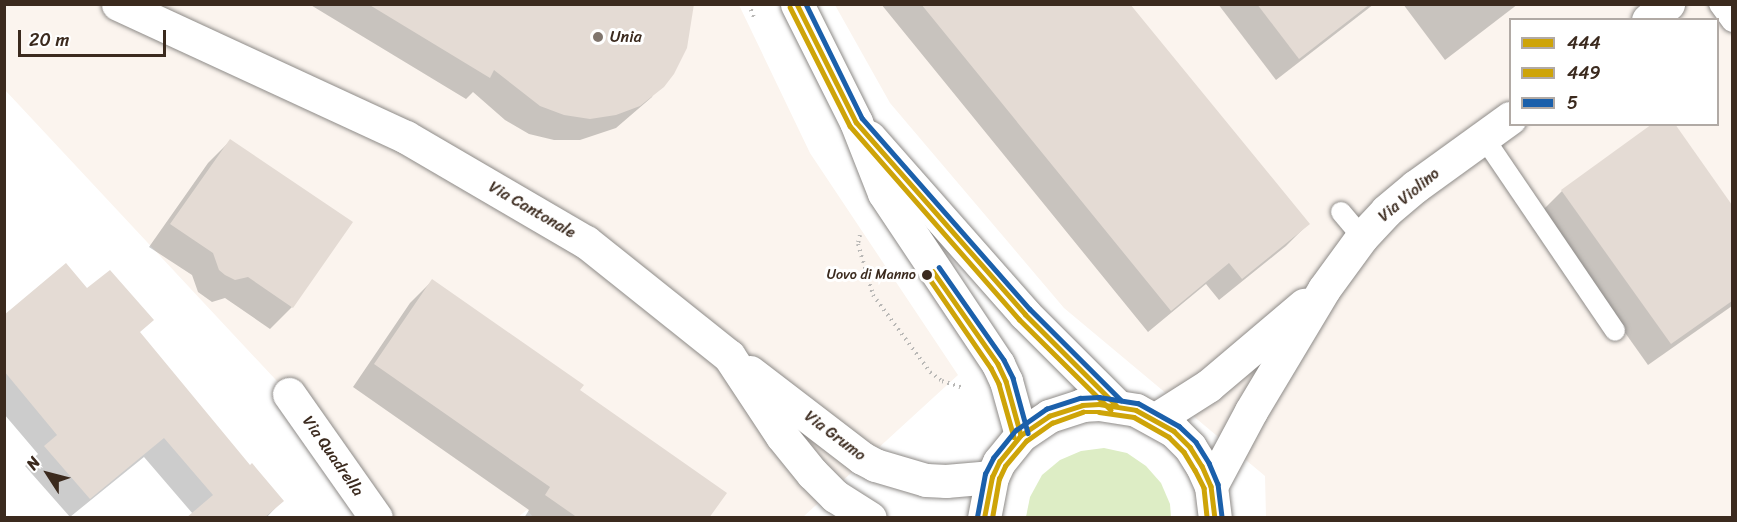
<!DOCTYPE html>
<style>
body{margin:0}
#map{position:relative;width:1737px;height:522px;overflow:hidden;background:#fff;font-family:Sriracha,sans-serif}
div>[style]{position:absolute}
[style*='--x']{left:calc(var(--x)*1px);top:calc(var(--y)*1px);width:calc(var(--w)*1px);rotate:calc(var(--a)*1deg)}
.built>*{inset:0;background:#fbf4ee}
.green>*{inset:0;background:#ddedc5}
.shadow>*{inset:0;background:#0003}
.building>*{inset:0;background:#e4dbd4}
.path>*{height:4px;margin-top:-2px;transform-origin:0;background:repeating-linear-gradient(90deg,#b9b8b6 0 1.5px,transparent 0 6px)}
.roads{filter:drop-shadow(0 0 2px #8e8b88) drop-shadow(0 0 2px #8e8b88)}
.lane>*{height:20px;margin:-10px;padding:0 10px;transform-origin:10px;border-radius:10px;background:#fff}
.street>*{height:33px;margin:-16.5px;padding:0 16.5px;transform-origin:16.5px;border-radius:16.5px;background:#fff}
.secondary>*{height:33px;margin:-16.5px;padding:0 16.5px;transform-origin:16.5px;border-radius:16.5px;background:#fff}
.bus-1>*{height:4.5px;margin:-2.25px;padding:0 2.25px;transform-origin:2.25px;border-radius:2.25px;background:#cea408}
.bus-2>*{height:4.5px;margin:-2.25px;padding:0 2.25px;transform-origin:2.25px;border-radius:2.25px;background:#cea408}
.bus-3>*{height:4.5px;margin:-2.25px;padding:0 2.25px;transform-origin:2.25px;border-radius:2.25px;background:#1b60ab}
.dots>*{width:16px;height:16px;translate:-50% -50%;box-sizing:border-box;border:3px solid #fff;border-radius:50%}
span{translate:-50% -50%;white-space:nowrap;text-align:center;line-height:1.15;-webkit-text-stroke:6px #fff;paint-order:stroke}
.bus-label{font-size:14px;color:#3b2a1e}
.right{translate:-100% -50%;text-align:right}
.poi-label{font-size:16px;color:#3b2a1e}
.left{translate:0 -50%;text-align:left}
.street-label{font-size:16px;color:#3b2a1e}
.frame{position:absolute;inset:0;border:6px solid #3b2a1e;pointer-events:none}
.legend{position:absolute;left:1509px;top:18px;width:210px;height:108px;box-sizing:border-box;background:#fff;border:2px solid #b1aaa5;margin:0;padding:8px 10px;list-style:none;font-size:18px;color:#3b2a1e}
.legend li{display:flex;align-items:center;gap:12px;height:30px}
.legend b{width:30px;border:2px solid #b1aaa5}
.north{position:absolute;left:18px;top:444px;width:60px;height:60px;-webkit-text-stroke:4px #fff;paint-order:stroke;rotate:306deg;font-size:16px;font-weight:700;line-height:24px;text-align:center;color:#3b2a1e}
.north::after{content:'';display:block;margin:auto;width:21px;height:27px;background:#3b2a1e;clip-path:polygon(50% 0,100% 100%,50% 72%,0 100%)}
.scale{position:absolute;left:18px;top:30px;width:148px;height:27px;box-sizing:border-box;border:3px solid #3b2a1e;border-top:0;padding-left:8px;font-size:18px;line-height:21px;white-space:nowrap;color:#3b2a1e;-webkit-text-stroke:4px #fff;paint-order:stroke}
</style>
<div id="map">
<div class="built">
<i style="clip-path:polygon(5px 5px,739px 5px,810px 153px,958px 375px,803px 517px,534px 518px,527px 510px,518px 517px,376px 517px,289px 394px,5px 90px)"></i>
<i style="clip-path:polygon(evenodd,835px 5px,1732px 5px,1732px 517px,1266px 517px,1265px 476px,1064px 308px,890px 103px,835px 5px,1510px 20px,1718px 20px,1718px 124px,1510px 124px,1510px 20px)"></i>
</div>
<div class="green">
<i style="clip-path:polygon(1104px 448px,1127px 453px,1146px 466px,1161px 483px,1170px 504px,1171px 517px,1026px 517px,1030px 497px,1042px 475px,1060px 460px,1081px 451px)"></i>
</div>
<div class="shadow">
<i style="clip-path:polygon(309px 4px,689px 4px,652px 97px,616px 128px,580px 140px,554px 140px,529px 134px,505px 120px,473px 92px,466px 99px)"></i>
<i style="clip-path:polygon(881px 4px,1128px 4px,1308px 224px,1286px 246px,1219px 300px,1206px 284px,1148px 332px)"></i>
<i style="clip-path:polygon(1218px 4px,1374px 4px,1276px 80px)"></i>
<i style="clip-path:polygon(1403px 4px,1518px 4px,1445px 60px)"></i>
<i style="clip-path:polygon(1673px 124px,1732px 208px,1732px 306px,1648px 365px,1540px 213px,1562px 191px)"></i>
<i style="clip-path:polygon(230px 141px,292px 307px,270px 329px,225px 298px,212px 302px,198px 292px,192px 275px,149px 247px,208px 163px)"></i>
<i style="clip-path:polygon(432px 281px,578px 391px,707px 518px,524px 518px,529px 510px,353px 387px,410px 303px)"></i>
<i style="clip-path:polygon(87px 290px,139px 332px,250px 467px,282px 501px,266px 518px,189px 518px,193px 514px,144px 457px,70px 517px,25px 466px,38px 454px,4px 414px,4px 317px)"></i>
</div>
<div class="building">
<i style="clip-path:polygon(368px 4px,694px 4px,687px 48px,674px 74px,664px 87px,640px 106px,616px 115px,590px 119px,564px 115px,540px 106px,494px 70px,490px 78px)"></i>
<i style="clip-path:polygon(921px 4px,1130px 4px,1310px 224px,1242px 279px,1229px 263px,1171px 311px)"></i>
<i style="clip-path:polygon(1257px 4px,1370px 4px,1299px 59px)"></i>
<i style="clip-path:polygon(1652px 124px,1675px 124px,1732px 205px,1732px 301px,1671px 344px,1561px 190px)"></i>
<i style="clip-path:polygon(230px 139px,353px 222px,293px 308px,248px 277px,235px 280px,225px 275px,219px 270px,213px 253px,170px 224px)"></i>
<i style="clip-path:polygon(66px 263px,87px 288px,110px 270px,154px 320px,140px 332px,250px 465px,252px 463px,284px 501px,264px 518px,186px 518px,213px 495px,164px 438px,90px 499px,44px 446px,57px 435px,4px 371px,4px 315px)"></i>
<i style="clip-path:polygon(432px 279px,584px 385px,580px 390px,727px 493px,709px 518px,578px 518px,545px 495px,550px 487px,374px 364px)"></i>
</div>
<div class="path">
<i style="--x:749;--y:4;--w:15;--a:70"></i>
<i style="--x:860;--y:235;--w:9;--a:103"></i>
<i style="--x:858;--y:244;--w:53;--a:73.6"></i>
<i style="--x:873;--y:295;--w:96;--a:53.5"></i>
<i style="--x:930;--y:372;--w:15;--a:37"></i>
<i style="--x:942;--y:381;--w:20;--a:18"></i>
</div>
<div class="roads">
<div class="lane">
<i style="--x:1719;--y:4;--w:22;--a:54"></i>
<i style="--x:1484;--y:138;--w:233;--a:55.8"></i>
<i style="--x:1341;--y:212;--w:33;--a:50"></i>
</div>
<div class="street">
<i style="--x:1648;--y:20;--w:26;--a:-39"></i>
<i style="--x:289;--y:394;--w:151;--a:54.9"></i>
<i style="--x:1156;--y:419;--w:62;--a:-32.4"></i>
<i style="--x:1208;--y:386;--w:126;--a:-40.2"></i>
<i style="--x:1211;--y:486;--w:85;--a:-61.9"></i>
<i style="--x:1251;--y:411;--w:142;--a:-59.1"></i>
<i style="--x:1324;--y:289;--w:64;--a:-53.8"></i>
<i style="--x:1362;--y:237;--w:35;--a:-47"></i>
<i style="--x:1386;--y:211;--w:39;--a:-40"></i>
<i style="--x:1416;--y:186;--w:116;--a:-35.9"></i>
</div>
<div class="secondary">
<i style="--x:118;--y:4;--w:317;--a:24.8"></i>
<i style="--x:406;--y:137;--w:208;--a:30.3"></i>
<i style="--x:586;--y:242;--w:183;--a:38.6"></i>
<i style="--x:729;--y:356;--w:96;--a:56.5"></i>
<i style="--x:782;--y:436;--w:48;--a:51"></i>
<i style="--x:812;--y:473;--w:33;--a:45"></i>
<i style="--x:835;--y:496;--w:41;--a:32.2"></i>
<i style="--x:797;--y:4;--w:132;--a:63.4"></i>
<i style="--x:856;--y:122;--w:76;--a:68.5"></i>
<i style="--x:884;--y:193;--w:206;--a:56.3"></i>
<i style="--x:998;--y:364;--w:19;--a:65"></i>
<i style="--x:1006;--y:381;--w:56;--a:74.5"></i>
<i style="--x:869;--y:137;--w:236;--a:48.6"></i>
<i style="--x:1025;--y:314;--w:129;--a:45"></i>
<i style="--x:750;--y:372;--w:141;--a:37.5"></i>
<i style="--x:862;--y:458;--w:15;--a:28"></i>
<i style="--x:875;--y:465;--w:53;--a:16.4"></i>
<i style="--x:926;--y:480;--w:20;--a:3"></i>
<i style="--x:946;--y:481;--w:46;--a:-5"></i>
<i style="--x:984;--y:518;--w:42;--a:-79"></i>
<i style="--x:992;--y:477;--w:17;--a:-65"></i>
<i style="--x:999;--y:462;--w:35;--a:-51"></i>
<i style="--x:1021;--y:435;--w:34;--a:-34"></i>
<i style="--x:1049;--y:416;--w:35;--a:-18"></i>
<i style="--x:1082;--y:405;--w:17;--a:-3"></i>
<i style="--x:1099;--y:404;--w:37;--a:9"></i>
<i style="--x:1136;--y:410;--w:43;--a:28.9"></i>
<i style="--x:1174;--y:431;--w:23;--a:45"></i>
<i style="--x:1190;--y:447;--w:22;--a:58"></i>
<i style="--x:1202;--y:466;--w:22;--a:66"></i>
<i style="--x:1211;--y:486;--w:32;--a:83"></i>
</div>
</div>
<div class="bus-1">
<i style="--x:797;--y:4;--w:132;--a:63.4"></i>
<i style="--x:856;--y:122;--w:256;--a:48.6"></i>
<i style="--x:1025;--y:314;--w:129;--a:45"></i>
<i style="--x:933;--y:271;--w:113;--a:55"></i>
<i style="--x:998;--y:364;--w:19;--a:65"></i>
<i style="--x:1006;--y:381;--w:56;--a:74.5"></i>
<i style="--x:984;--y:518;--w:42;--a:-79"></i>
<i style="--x:992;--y:477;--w:17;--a:-65"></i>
<i style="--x:999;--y:462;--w:35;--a:-51"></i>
<i style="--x:1021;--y:435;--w:34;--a:-34"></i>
<i style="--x:1049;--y:416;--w:35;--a:-18"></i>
<i style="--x:1082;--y:405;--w:17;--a:-3"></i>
<i style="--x:1099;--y:404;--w:37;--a:9"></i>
<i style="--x:1136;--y:410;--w:43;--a:28.9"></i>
<i style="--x:1174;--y:431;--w:23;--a:45"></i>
<i style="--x:1190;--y:447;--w:22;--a:58"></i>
<i style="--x:1202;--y:466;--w:22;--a:66"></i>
<i style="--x:1211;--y:486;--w:32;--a:83"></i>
</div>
<div class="bus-2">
<i style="--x:790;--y:7;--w:133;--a:63.2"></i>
<i style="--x:850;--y:126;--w:257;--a:48.8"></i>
<i style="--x:1019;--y:319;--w:129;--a:44.7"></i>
<i style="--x:927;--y:275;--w:113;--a:55.5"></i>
<i style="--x:991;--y:368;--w:18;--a:63"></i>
<i style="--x:999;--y:384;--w:55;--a:74.2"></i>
<i style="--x:992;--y:518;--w:40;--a:-80"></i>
<i style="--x:999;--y:479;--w:14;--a:-65"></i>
<i style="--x:1005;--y:466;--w:33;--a:-50"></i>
<i style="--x:1026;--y:441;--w:32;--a:-35"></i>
<i style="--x:1052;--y:423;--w:33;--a:-20"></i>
<i style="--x:1083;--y:412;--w:16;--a:0"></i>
<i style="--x:1099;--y:412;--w:35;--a:8"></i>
<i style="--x:1134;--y:417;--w:40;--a:29.7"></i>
<i style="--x:1169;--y:437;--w:21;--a:45"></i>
<i style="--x:1184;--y:452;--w:21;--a:59"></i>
<i style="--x:1195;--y:470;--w:20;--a:63"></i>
<i style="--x:1204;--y:488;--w:30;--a:84"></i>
</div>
<div class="bus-3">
<i style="--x:806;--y:4;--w:127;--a:63.8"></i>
<i style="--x:862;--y:118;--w:254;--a:48.7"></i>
<i style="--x:1030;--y:309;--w:129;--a:45"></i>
<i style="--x:939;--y:267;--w:113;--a:55"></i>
<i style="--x:1004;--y:360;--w:20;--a:63"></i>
<i style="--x:1013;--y:378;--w:57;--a:74.7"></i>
<i style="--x:977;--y:517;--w:44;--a:-79.5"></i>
<i style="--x:985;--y:474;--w:18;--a:-63"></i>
<i style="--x:993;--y:458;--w:36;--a:-51"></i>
<i style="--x:1016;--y:430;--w:37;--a:-35"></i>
<i style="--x:1046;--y:409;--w:36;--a:-18"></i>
<i style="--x:1080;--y:398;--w:19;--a:-3"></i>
<i style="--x:1099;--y:397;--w:39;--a:9"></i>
<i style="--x:1138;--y:403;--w:47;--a:29.3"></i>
<i style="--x:1179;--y:426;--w:23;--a:43"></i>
<i style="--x:1196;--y:442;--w:25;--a:58"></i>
<i style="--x:1209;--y:463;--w:23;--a:67"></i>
<i style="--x:1218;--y:484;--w:33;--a:83"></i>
</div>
<div class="dots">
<i style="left:598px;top:37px;background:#80756d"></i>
<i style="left:927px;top:275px;background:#3b2a1e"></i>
</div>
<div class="bus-label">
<span class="right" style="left:916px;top:275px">Uovo di Manno</span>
</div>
<div class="poi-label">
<span class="left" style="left:610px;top:37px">Unia</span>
</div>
<div class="street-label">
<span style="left:1409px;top:195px;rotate:-40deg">Via Violino</span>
<span style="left:532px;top:210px;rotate:30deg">Via Cantonale</span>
<span style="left:835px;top:436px;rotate:37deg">Via Grumo</span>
<span style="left:333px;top:456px;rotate:55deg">Via Quadrella</span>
</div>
<div class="frame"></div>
<ul class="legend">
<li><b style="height:8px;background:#cea408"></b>444</li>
<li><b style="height:8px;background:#cea408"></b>449</li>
<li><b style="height:8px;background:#1b60ab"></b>5</li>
</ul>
<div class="north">N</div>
<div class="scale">20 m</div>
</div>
